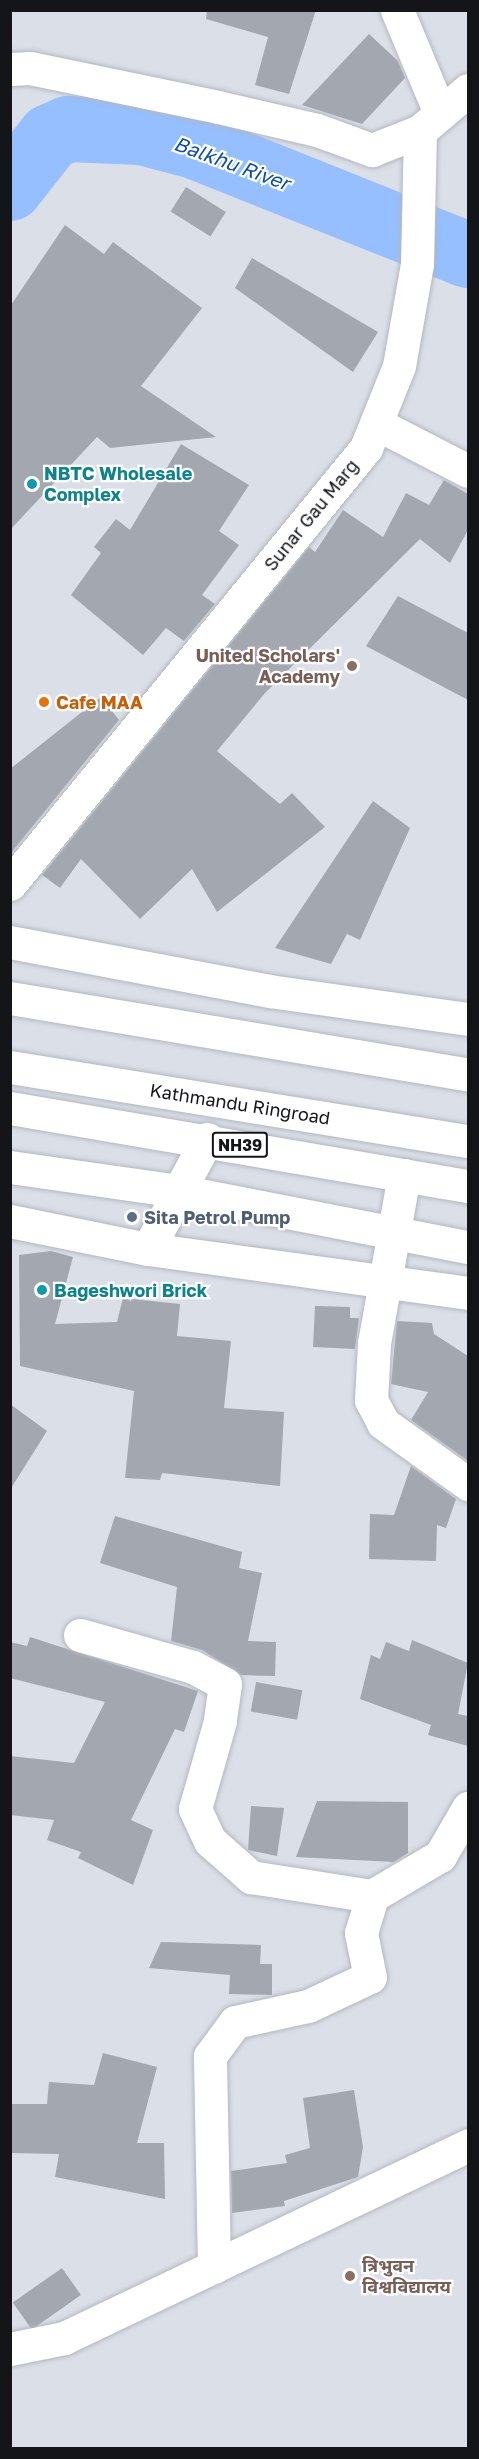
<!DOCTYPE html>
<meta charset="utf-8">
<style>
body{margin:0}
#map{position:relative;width:479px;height:2459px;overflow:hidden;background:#dbdfe8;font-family:"Golos Text","Noto Sans Devanagari",sans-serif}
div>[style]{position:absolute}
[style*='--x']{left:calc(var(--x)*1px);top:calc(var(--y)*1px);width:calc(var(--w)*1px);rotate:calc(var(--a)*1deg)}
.river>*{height:66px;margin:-33px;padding:0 33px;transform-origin:33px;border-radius:33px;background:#95bffe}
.building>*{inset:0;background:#a3a7af;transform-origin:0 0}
.roads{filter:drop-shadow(0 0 2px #b3b7bf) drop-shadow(0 0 2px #b3b7bf)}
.street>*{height:33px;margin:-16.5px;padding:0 16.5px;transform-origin:16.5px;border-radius:16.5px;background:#fff}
.secondary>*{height:33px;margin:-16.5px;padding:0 16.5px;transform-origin:16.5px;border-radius:16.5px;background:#fff}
.primary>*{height:33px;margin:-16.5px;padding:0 16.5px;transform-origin:16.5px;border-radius:16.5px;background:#fff}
.highway>*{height:33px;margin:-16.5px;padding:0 16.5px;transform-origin:16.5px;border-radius:16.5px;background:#fff}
.dots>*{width:16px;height:16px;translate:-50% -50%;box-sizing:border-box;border:3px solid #fff;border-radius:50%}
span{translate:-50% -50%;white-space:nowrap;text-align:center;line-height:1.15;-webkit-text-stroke:4.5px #fff;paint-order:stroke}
.shield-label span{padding:2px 4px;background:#fff;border:2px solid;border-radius:4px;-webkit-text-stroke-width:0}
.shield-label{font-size:16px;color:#131518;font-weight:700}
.culture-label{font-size:18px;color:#0d838f;font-weight:700}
.left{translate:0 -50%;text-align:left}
.street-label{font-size:18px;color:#131518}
.education-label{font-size:18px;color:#785e54;font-weight:700}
.right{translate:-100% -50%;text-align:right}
.food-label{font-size:18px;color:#c56008;font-weight:700}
.service-label{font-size:18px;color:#4e5e75;font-weight:700}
.water-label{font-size:20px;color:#0f4ea7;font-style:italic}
.frame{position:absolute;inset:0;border:12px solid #131518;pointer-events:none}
</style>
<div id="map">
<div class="river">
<i style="--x:10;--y:188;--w:65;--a:-51.9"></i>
<i style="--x:50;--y:137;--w:20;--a:-24"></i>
<i style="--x:68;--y:129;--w:74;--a:2.3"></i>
<i style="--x:142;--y:132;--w:55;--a:14.8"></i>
<i style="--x:195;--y:146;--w:294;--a:21.8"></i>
</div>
<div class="building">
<i style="clip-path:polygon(207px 10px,316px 10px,289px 94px,255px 85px,268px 37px,206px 19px)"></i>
<i style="clip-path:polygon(369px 34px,398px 61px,405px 78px,362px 124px,302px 105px)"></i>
<i style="left:186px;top:187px;width:47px;height:29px;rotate:32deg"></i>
<i style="clip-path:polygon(65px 225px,104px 254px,113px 242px,202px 308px,141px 386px,216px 437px,110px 448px,97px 437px,10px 530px,11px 305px)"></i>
<i style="clip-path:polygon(252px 258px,378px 332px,353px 372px,235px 288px)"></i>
<i style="clip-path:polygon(181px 444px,249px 485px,219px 531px,239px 545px,202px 595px,215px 604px,184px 641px,166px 628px,143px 655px,71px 595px,101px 553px,94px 547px,116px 519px,130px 530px)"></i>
<i style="clip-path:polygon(444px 480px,468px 494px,468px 530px,450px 563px,420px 539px,265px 693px,217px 751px,280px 804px,292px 793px,325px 827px,217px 912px,192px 869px,140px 919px,81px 859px,60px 888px,42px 875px,309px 547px,315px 552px,343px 510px,383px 537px,406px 493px,429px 505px)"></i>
<i style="clip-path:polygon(398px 596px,468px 633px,468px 700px,366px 646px)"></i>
<i style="clip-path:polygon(101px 697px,119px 720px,11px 853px,10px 769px)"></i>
<i style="clip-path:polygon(373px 801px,410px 828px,360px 940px,347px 934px,331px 964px,275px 948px)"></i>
<i style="clip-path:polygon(51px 1251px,73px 1257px,55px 1324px,117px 1322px,123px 1298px,180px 1304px,177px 1336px,231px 1341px,224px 1408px,284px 1412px,280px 1486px,162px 1473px,160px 1480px,125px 1478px,134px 1391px,20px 1366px,19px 1255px)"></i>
<i style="clip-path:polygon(315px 1306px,350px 1307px,350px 1318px,359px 1318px,355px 1349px,313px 1347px)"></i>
<i style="clip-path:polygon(397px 1321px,432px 1323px,434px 1334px,468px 1356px,468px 1461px,411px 1420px,428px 1392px,391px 1384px)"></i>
<i style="clip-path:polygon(10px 1404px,47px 1431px,10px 1490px)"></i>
<i style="clip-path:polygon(411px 1466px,456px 1499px,446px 1528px,437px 1525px,436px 1561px,369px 1559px,370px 1514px,394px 1515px)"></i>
<i style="clip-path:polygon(115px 1516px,242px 1552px,239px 1568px,262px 1573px,248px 1641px,276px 1642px,275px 1676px,241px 1675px,202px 1650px,171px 1641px,177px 1587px,100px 1563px)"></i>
<i style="clip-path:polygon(30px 1637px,198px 1691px,184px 1732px,175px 1729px,131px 1820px,153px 1830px,133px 1885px,78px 1858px,81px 1852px,47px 1840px,54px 1820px,10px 1815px,10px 1756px,74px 1763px,105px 1702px,10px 1678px,10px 1642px,27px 1646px)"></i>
<i style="clip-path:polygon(412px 1640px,468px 1663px,458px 1714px,468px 1716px,468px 1746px,428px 1735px,431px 1725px,360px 1699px,371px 1655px,380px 1659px,386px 1642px,409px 1651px)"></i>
<i style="left:256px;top:1682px;width:47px;height:30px;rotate:10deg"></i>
<i style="clip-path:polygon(317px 1801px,408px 1802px,408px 1853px,394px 1862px,296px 1857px)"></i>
<i style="clip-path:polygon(251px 1806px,284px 1808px,277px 1856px,248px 1850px)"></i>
<i style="clip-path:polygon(161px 1942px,261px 1945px,260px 1964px,272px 1964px,272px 1995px,229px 1994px,230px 1975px,149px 1968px)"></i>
<i style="clip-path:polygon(103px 2053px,157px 2067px,137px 2143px,164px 2143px,165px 2199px,55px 2177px,59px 2154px,10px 2153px,10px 2104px,47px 2104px,49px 2082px,94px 2085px)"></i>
<i style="clip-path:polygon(354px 2090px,363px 2147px,358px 2177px,284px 2201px,285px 2206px,232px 2213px,231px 2171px,287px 2163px,285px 2155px,310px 2148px,303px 2098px)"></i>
<i style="left:62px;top:2268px;width:33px;height:60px;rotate:55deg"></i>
</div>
<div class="roads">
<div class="street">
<i style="--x:397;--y:10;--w:112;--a:67.3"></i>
<i style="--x:10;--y:69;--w:20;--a:-3"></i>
<i style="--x:30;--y:68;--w:192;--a:11.7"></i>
<i style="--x:218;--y:107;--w:102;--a:13.1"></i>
<i style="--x:317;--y:130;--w:59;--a:20"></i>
<i style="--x:372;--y:150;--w:52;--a:-21.6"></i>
<i style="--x:377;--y:424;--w:102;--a:27.3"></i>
<i style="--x:10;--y:884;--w:563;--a:-50.77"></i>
<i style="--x:366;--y:448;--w:88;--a:-68.1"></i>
<i style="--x:399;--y:366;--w:104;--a:-80"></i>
<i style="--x:417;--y:264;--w:133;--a:-88.7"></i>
<i style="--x:420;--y:131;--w:63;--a:-40.5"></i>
<i style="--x:10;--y:942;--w:264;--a:10.7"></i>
<i style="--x:269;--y:991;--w:201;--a:8"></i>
<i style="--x:404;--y:1175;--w:171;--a:100.1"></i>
<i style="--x:374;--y:1343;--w:57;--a:93"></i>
<i style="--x:371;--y:1400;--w:26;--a:62"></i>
<i style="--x:383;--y:1423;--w:105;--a:35.7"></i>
<i style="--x:148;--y:1249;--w:323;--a:7.8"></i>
<i style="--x:80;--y:1635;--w:117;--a:15.8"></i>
<i style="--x:193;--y:1667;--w:36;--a:28"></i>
<i style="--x:225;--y:1684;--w:37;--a:98"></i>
<i style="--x:220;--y:1721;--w:91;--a:105.9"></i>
<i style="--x:195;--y:1809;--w:35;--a:65"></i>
<i style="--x:210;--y:1841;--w:55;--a:41.3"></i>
<i style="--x:251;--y:1877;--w:122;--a:8.9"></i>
<i style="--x:214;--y:2267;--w:211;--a:-91.1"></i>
<i style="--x:210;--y:2056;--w:42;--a:-53.7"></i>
<i style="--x:235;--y:2022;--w:75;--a:-12.4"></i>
<i style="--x:308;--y:2006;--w:68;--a:-25.1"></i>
<i style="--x:370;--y:1977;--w:45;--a:-101.6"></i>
<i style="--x:361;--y:1933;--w:39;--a:-73"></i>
<i style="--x:372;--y:1896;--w:79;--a:-30.5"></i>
<i style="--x:440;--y:1856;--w:56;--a:-59.7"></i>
<i style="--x:10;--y:2349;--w:55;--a:-11.5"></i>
<i style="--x:64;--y:2338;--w:448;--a:-25.5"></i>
</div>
<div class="secondary">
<i style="--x:10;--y:1221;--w:141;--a:11.5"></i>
<i style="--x:148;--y:1249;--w:125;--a:-61.8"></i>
</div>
<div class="primary">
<i style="--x:10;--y:998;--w:464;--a:9.5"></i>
<i style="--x:10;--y:1167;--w:171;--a:8.1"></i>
<i style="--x:179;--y:1191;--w:294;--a:11"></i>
</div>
<div class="highway">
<i style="--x:10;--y:1067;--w:464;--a:9.2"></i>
<i style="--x:10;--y:1108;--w:465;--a:9.7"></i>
</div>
</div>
<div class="dots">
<i style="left:32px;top:484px;background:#0f9aa8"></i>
<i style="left:352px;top:666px;background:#8d6e63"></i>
<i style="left:44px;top:702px;background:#e8710a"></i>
<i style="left:132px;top:1217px;background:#5c6f8a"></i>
<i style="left:42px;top:1290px;background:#0f9aa8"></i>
<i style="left:350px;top:2276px;background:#8d6e63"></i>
</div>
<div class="shield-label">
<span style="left:240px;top:1145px">NH39</span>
</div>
<div class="culture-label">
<span class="left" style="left:44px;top:484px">NBTC Wholesale<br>Complex</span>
<span class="left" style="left:54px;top:1290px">Bageshwori Brick</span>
</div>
<div class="street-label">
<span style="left:311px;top:515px;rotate:-51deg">Sunar Gau Marg</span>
<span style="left:240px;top:1104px;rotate:9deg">Kathmandu Ringroad</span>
</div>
<div class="education-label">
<span class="right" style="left:340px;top:666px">United Scholars'<br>Academy</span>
<span class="left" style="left:362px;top:2276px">त्रिभुवन<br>विश्वविद्यालय</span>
</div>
<div class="food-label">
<span class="left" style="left:56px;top:702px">Cafe MAA</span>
</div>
<div class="service-label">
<span class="left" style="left:144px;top:1217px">Sita Petrol Pump</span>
</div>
<div class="water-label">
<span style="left:232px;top:163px;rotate:20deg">Balkhu River</span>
</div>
<div class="frame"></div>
</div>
